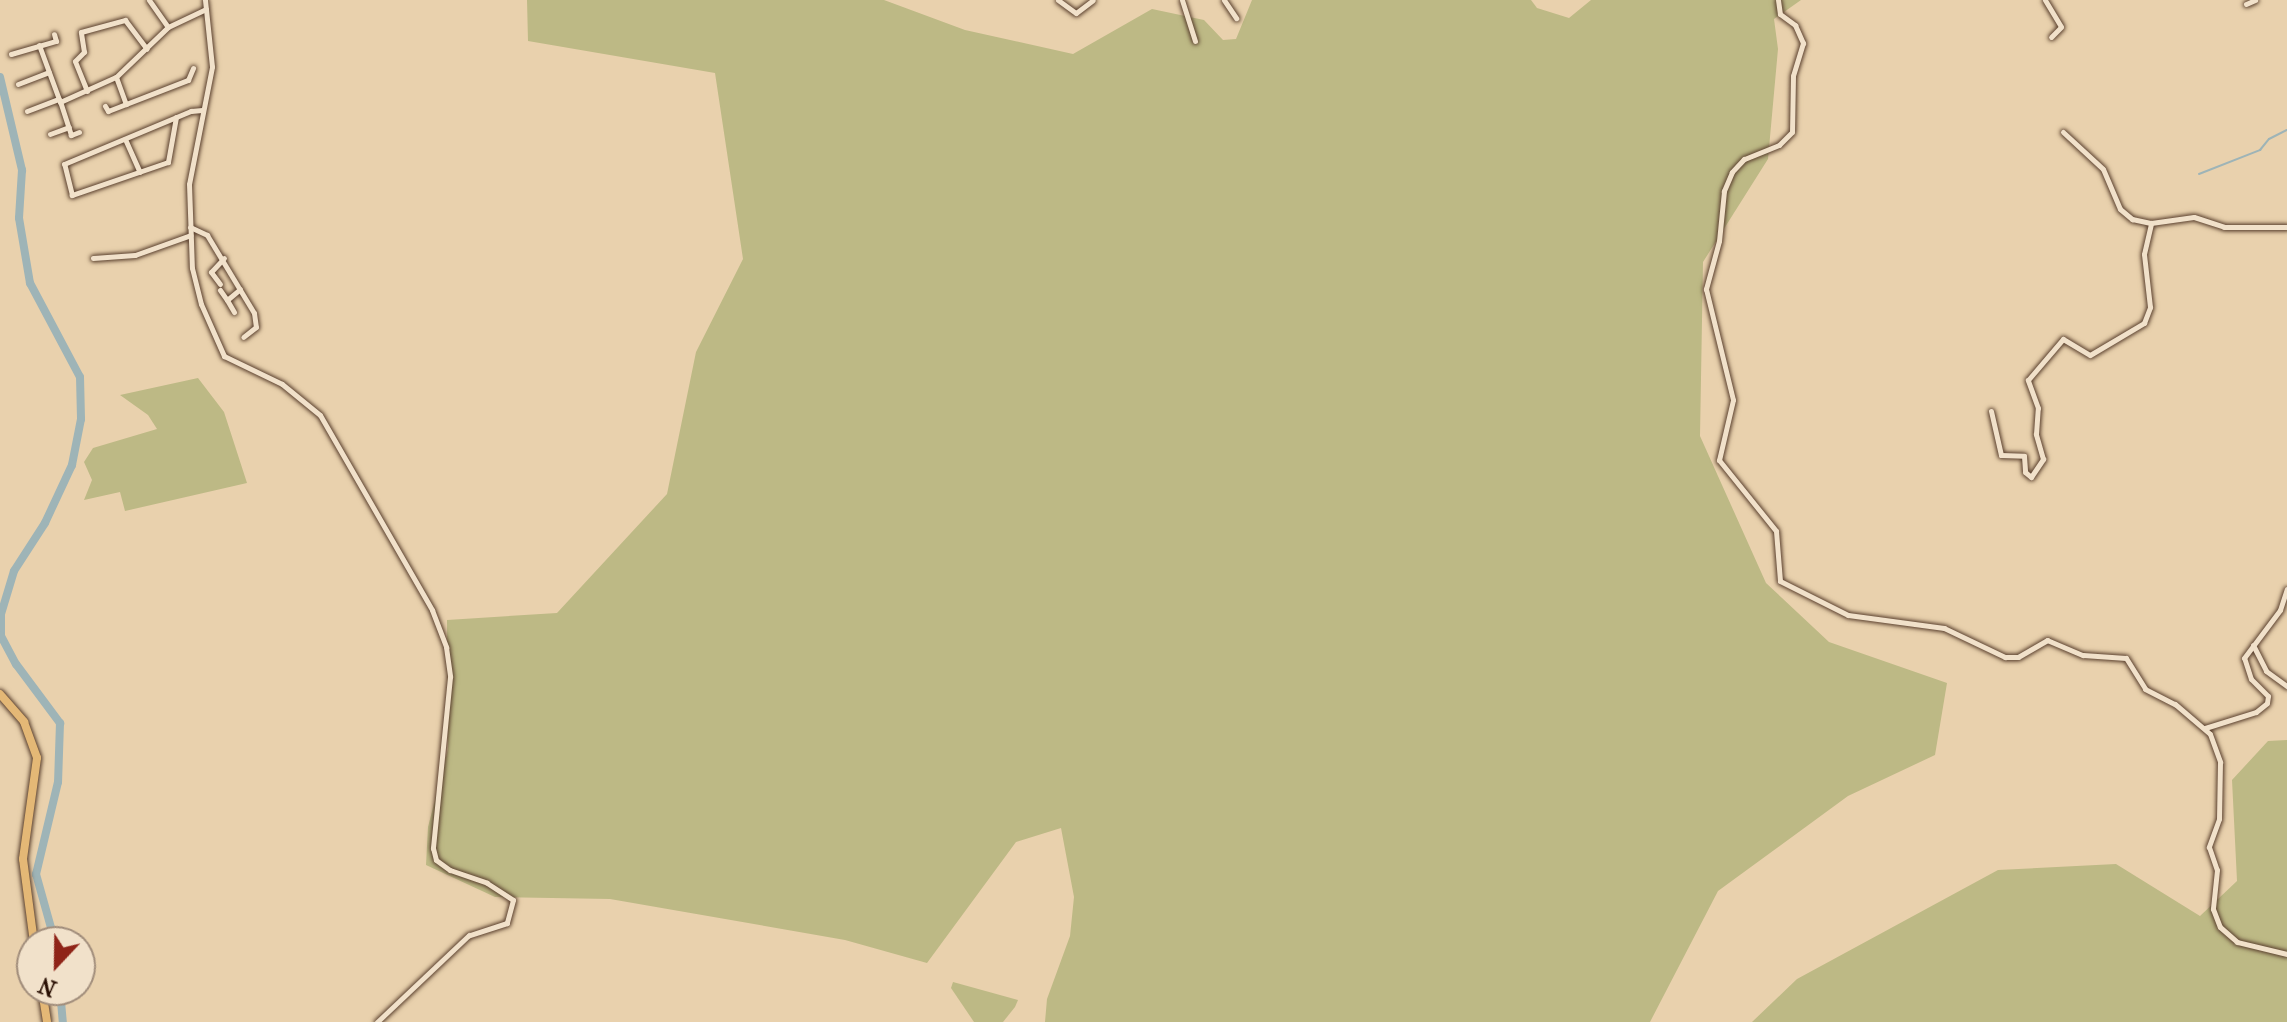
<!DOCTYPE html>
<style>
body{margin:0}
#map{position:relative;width:2287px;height:1022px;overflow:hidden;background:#e9d1ad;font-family:"IM FELL French Canon",serif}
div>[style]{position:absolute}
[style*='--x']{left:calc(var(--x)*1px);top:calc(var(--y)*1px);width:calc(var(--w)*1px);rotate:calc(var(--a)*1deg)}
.green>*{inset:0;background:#bdb985}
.stream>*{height:2px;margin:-1px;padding:0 1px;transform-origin:1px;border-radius:1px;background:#9eb4b7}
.river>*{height:8px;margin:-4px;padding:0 4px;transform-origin:4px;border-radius:4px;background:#9eb4b7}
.roads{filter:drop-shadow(0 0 2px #5a402e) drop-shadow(0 0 2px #5a402e)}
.street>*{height:5px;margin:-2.5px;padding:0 2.5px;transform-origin:2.5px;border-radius:2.5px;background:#f1e1ca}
.primary>*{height:8px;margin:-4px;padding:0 4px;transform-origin:4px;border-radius:4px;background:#e4b876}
span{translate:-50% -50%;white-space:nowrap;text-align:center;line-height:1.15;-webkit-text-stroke:6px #f1e1ca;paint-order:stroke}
.north{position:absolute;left:16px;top:926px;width:80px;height:80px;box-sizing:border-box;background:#f1e1ca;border:2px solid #a18d7b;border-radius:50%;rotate:202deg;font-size:22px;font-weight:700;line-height:32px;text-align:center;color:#2a1004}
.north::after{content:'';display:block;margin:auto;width:28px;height:36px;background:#8f2418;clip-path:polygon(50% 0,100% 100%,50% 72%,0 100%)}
</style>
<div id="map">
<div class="green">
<i style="clip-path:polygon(527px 0,884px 0,965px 30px,1073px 54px,1152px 9px,1204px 20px,1223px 40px,1236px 39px,1252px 0,1531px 0,1537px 8px,1569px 18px,1591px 0,1801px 0,1774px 19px,1778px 49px,1768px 159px,1703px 262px,1700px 436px,1766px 583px,1829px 642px,1947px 683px,1935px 755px,1848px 796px,1718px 891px,1650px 1022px,1045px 1022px,1047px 999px,1070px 936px,1074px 897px,1061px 828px,1016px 842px,927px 963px,845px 940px,610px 899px,495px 897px,426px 865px,428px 827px,448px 749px,447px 620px,557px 613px,667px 494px,696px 352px,743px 259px,715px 73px,528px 41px)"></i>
<i style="clip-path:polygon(198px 378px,224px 412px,247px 483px,125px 511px,120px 492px,84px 500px,92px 480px,84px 462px,93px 448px,157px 429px,148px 415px,120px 395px)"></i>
<i style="clip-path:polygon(2287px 740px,2287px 1022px,1752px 1022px,1797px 979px,1998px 870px,2116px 864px,2200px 916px,2237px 881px,2232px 780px,2268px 741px)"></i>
<i style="clip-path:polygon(953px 982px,1018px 1000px,1015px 1007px,1003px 1022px,974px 1022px,951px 988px)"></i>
</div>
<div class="stream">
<i style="--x:2199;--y:174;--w:66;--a:-21.5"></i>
<i style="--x:2260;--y:150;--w:14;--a:-51"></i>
<i style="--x:2269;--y:139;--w:20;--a:-27"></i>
<i style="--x:0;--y:627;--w:1;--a:45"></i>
</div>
<div class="river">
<i style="--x:0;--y:77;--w:96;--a:76.7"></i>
<i style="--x:22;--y:170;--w:48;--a:93.6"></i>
<i style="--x:19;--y:218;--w:66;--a:80.4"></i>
<i style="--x:30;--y:283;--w:106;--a:62"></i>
<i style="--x:80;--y:377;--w:42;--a:88.6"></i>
<i style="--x:81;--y:419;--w:47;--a:101.1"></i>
<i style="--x:72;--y:465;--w:64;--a:115"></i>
<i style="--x:45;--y:523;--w:57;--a:122.9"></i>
<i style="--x:14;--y:571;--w:45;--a:106.8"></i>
<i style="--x:1;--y:614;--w:22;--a:90"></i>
<i style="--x:1;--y:636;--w:32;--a:62"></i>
<i style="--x:16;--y:664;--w:74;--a:53.3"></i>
<i style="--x:60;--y:723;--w:59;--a:91.9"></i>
<i style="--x:58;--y:782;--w:95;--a:103.4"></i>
<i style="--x:36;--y:874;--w:71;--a:74.4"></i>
<i style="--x:60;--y:990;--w:32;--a:85"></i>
</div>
<div class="roads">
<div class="street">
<i style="--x:149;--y:0;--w:33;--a:55"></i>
<i style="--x:205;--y:0;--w:67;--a:84"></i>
<i style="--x:212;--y:67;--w:119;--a:101.1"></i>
<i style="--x:189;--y:184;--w:84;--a:88"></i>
<i style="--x:192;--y:268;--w:37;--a:76"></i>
<i style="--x:201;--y:304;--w:57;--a:66.1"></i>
<i style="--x:224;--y:356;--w:64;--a:25.8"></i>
<i style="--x:282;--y:384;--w:49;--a:39.2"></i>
<i style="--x:320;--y:415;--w:225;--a:60.1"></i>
<i style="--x:432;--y:610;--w:40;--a:69"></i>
<i style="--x:446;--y:647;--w:30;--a:82"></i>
<i style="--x:450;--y:677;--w:172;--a:95.7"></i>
<i style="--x:433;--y:848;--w:12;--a:76"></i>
<i style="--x:436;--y:860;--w:17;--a:36"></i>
<i style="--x:450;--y:870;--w:39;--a:19"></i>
<i style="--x:487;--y:883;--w:31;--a:33"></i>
<i style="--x:513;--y:900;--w:24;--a:105"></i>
<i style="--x:507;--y:923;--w:40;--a:162"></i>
<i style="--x:469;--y:935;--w:127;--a:136.6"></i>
<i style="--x:1058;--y:0;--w:22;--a:36"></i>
<i style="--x:1076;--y:13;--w:21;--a:-37"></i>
<i style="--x:1182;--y:0;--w:43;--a:72.4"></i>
<i style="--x:1224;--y:0;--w:22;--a:56"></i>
<i style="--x:1778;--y:0;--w:14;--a:82"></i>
<i style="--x:1780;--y:14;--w:19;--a:36"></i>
<i style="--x:1795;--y:25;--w:20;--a:66"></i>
<i style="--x:1803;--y:43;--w:34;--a:107"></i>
<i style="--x:1793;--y:76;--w:56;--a:91"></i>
<i style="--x:1792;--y:132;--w:18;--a:135"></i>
<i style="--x:1779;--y:145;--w:38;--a:158"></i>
<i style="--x:1744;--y:159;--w:18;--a:133"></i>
<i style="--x:1732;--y:172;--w:21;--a:113"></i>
<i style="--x:1724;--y:191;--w:50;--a:95.7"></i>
<i style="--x:1719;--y:241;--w:50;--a:105.2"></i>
<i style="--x:1706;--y:289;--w:114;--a:76.3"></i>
<i style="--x:1733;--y:400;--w:62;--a:103.1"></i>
<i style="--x:1719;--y:460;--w:91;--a:51.2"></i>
<i style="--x:1776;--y:531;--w:50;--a:85.4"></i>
<i style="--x:1780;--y:581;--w:76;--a:26.6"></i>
<i style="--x:1848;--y:615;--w:97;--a:7.7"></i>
<i style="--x:1944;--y:628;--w:68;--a:25.4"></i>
<i style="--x:2005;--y:657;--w:13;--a:0"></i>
<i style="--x:2018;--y:657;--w:34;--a:-30"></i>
<i style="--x:2047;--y:640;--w:39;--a:23"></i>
<i style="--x:2083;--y:655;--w:43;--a:4"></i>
<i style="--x:2126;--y:658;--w:36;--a:58"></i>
<i style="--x:2145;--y:689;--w:34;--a:27"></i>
<i style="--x:2175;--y:704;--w:46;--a:40.6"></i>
<i style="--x:2210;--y:734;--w:30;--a:70"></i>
<i style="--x:2220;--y:762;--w:57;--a:91"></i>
<i style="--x:2219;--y:819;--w:30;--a:110"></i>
<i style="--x:2209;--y:847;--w:24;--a:71"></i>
<i style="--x:2217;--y:870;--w:39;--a:96"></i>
<i style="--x:2213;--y:909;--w:19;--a:69"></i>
<i style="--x:2220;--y:927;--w:23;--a:41"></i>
<i style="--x:2237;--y:942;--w:51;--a:13.5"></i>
<i style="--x:2045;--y:0;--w:31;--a:59"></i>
<i style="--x:2061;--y:27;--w:14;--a:135"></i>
<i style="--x:2246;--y:4;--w:10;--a:-24"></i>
<i style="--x:39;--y:45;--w:61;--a:69.8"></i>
<i style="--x:11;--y:54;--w:47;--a:-16.1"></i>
<i style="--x:56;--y:41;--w:7;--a:-106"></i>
<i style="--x:116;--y:77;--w:29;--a:70"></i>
<i style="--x:18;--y:84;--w:33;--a:-21"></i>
<i style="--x:87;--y:91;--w:32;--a:-112"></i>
<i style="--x:75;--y:61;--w:13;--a:-45"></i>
<i style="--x:84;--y:52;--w:20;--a:-99"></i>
<i style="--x:81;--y:32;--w:46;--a:-15.3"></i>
<i style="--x:125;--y:20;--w:36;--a:53"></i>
<i style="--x:105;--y:106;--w:6;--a:59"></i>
<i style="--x:108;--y:111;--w:86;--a:-21.2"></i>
<i style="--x:188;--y:80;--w:13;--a:-67"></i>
<i style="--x:27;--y:111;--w:34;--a:-21"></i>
<i style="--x:176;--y:117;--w:46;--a:100.1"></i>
<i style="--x:168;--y:162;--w:102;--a:161"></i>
<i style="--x:72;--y:195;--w:32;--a:-104"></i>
<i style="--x:64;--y:164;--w:138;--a:-22.7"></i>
<i style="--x:191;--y:111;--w:11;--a:-5"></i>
<i style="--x:79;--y:132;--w:9;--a:159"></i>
<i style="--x:71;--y:135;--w:35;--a:-108"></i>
<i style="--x:60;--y:102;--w:61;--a:-24.1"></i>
<i style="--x:116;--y:77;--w:72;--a:-43.9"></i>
<i style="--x:168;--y:27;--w:42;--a:-25.3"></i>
<i style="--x:2063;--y:132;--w:54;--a:42.8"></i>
<i style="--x:2103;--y:169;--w:43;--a:67"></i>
<i style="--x:2120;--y:209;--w:16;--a:40"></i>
<i style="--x:2132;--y:219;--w:19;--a:12"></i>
<i style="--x:2151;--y:223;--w:43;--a:-7.9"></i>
<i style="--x:2194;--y:217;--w:32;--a:18"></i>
<i style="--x:2224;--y:227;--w:63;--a:0"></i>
<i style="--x:50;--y:134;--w:20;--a:-20"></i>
<i style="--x:125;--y:139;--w:36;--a:66"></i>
<i style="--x:190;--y:227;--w:19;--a:25"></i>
<i style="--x:207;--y:235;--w:91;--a:58.9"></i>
<i style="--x:254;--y:313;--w:14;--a:82"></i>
<i style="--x:256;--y:327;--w:16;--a:142"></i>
<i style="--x:93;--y:258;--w:42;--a:-4.1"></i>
<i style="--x:135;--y:255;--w:59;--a:-19.7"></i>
<i style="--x:220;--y:284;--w:15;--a:-127"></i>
<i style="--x:211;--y:272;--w:19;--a:-47"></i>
<i style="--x:220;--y:290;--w:12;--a:55"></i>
<i style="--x:227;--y:300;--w:17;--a:-40"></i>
<i style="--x:227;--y:300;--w:14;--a:60"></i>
<i style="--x:1991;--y:411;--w:45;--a:77.2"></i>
<i style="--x:2001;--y:455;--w:23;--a:2"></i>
<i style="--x:2024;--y:456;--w:16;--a:86"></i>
<i style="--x:2025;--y:472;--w:8;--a:40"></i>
<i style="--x:2031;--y:477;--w:22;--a:-56"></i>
<i style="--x:2043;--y:459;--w:26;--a:-106"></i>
<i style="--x:2036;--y:434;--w:26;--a:-86"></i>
<i style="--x:2038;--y:408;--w:30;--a:-110"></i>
<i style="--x:2028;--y:380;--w:54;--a:-49.5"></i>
<i style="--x:2063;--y:339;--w:31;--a:31"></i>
<i style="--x:2090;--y:355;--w:63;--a:-30.7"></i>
<i style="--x:2144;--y:323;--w:17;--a:-69"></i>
<i style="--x:2150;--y:307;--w:53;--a:-96.5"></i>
<i style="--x:2144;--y:254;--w:32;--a:-77"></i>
<i style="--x:2253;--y:645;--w:29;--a:63"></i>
<i style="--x:2266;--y:671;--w:26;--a:36"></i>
<i style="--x:2205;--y:728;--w:53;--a:-17.4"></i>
<i style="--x:2256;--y:712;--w:14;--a:-39"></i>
<i style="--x:2267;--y:703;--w:7;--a:-82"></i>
<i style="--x:2268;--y:696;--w:24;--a:-135"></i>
<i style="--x:2251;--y:679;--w:22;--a:-108"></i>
<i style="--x:2244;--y:658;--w:60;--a:-53.1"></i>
<i style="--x:2280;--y:610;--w:22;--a:-72"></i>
</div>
<div class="primary">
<i style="--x:0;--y:694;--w:37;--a:49"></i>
<i style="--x:24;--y:722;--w:38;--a:70"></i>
<i style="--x:37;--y:758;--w:102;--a:97.9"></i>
<i style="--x:23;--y:859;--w:84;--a:82.5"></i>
<i style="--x:42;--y:990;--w:32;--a:81"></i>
</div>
</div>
<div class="north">N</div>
</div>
